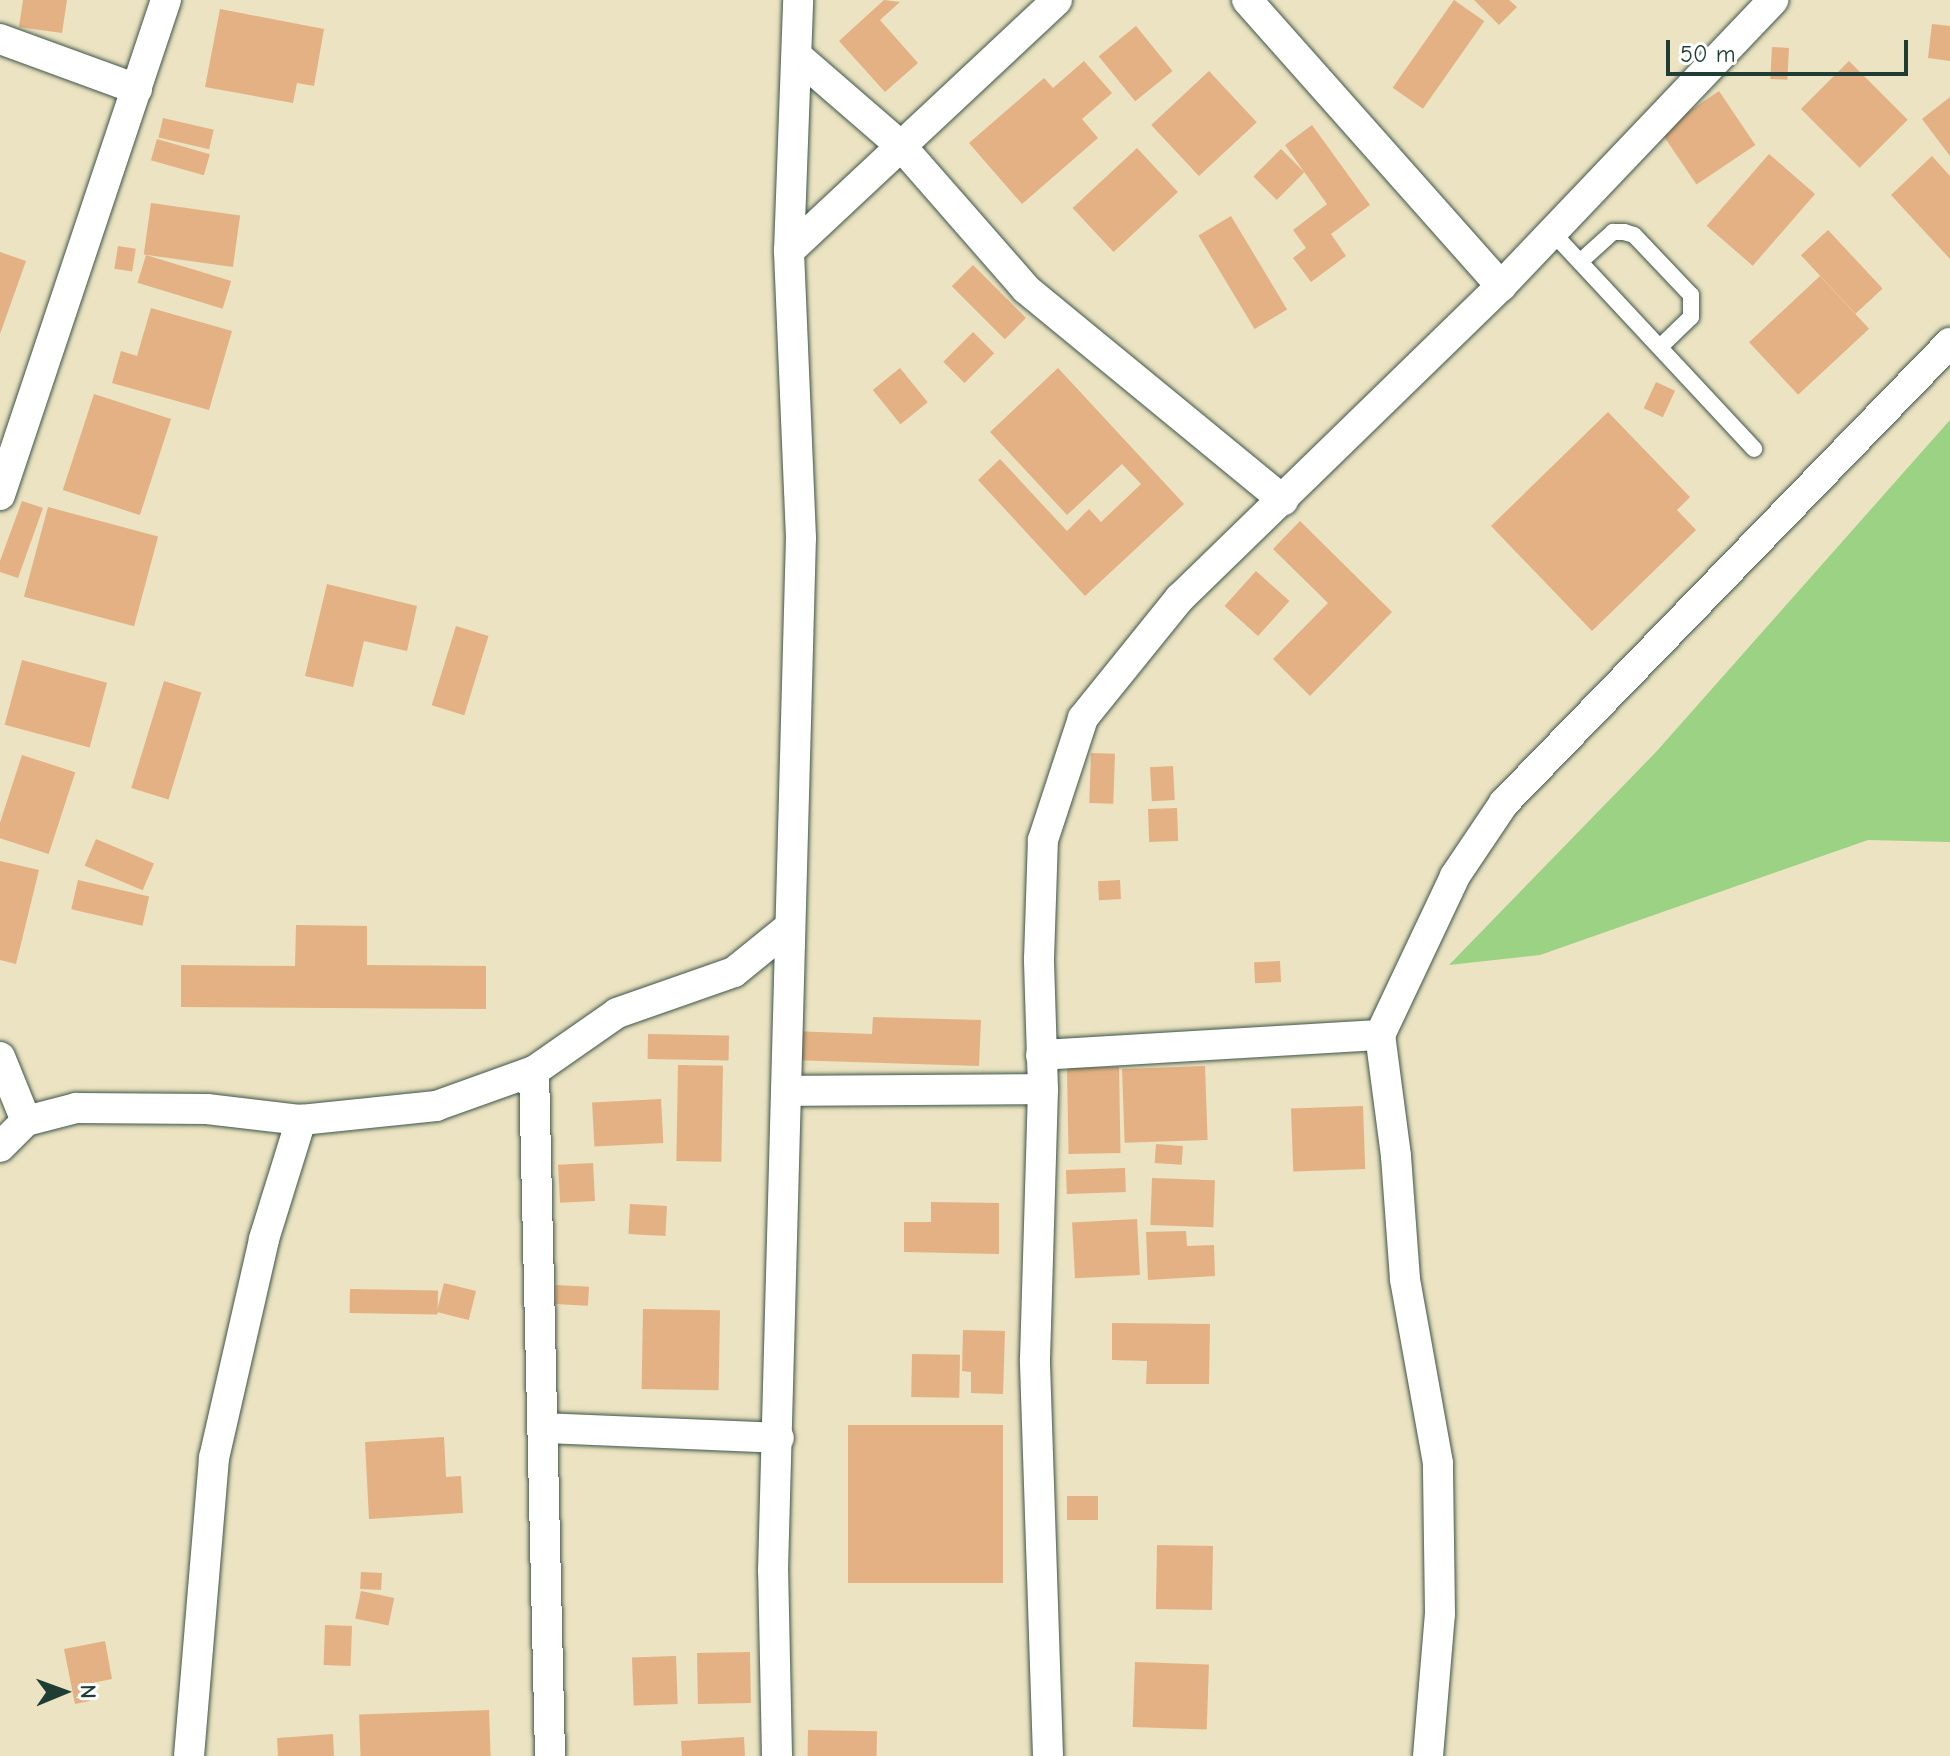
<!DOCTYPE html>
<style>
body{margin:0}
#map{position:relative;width:1950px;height:1756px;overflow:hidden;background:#ebe3c1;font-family:"Comic Neue",sans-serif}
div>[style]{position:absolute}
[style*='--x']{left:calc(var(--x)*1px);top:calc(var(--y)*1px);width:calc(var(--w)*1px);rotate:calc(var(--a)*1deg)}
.green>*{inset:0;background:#9bd284}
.building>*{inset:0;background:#e4b184;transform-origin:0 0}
.roads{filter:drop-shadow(0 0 2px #3e5649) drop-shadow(0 0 2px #3e5649)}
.lane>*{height:16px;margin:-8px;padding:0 8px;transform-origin:8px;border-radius:8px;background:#fff}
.street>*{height:30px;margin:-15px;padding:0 15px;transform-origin:15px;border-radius:15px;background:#fff}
span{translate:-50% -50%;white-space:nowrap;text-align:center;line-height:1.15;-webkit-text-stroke:7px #fff;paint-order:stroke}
.north{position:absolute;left:24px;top:1652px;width:80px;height:80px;-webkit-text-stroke:6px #fff;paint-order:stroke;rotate:89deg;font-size:22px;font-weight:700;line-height:32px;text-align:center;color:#1f3d34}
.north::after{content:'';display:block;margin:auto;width:28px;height:36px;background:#1f3d34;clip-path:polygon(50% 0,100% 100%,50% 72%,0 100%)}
.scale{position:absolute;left:1666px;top:40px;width:242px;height:36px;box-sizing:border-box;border:4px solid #1f3d34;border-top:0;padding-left:10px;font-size:24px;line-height:28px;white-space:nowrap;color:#1f3d34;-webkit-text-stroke:6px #fff;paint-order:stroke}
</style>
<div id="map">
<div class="green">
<i style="clip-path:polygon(1950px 420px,1950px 842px,1868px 840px,1540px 955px,1449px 965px,1656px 752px)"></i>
</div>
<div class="building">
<i style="clip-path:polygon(23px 0,67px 0,62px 33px,19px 27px)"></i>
<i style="clip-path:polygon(884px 0,900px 2px,880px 20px,918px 63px,885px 92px,839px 41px)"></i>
<i style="left:1454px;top:0;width:37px;height:107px;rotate:35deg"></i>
<i style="clip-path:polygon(1474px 0,1509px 0,1517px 7px,1499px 25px)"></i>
<i style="clip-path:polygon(220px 9px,324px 29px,314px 86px,297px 83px,293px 103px,205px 87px)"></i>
<i style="clip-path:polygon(1932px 24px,1950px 26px,1950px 61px,1928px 58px)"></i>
<i style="left:1136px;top:26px;width:58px;height:48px;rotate:51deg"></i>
<i style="left:1772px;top:47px;width:17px;height:32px;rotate:3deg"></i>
<i style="clip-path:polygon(1084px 61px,1112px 93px,1082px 119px,1098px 138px,1022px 204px,969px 143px,1044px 78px,1053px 88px)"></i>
<i style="left:1849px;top:61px;width:83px;height:68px;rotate:45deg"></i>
<i style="left:1209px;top:71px;width:70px;height:79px;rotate:47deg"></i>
<i style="left:1719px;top:91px;width:65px;height:71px;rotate:56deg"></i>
<i style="clip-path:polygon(1950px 97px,1950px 156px,1922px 119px)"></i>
<i style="left:163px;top:118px;width:52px;height:20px;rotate:13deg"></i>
<i style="clip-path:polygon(1312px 125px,1370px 205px,1331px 234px,1346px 256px,1311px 282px,1293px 258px,1306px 248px,1293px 230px,1327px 204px,1285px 145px)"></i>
<i style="left:157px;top:139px;width:55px;height:22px;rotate:16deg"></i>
<i style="left:1137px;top:148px;width:60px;height:88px;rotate:47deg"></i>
<i style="left:1281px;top:149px;width:33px;height:39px;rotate:45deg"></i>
<i style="left:1769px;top:154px;width:61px;height:95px;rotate:41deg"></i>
<i style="clip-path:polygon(1932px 156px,1950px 176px,1950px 259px,1891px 195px)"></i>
<i style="left:151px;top:203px;width:90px;height:52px;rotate:8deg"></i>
<i style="left:1231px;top:216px;width:109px;height:38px;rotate:59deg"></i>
<i style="left:1828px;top:230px;width:80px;height:37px;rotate:47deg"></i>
<i style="left:118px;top:246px;width:18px;height:23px;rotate:9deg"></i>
<i style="clip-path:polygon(0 252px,26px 261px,0 334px)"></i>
<i style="left:146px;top:255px;width:89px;height:29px;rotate:17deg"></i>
<i style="left:973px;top:265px;width:75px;height:30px;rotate:45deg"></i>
<i style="left:1820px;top:276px;width:72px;height:97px;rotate:47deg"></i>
<i style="clip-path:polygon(151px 308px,232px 331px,209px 410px,112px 383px,121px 351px,137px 356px)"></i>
<i style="left:973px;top:332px;width:30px;height:42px;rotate:45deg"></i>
<i style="left:900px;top:368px;width:44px;height:35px;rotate:51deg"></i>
<i style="clip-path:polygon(1058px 368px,1184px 504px,1085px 596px,978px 480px,1000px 459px,1067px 531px,1089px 509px,1101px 522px,1141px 484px,1122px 464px,1067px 515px,990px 432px)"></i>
<i style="left:1656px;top:382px;width:21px;height:29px;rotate:25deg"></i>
<i style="left:94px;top:394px;width:81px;height:101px;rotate:18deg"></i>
<i style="clip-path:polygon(1608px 412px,1690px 497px,1677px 510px,1696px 530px,1592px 631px,1491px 526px)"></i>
<i style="clip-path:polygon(22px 501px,43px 508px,18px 578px,0 572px,0 561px)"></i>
<i style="left:48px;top:507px;width:114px;height:93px;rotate:15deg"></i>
<i style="clip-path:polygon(1300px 521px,1392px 612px,1310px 696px,1273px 659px,1328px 603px,1273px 549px)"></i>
<i style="left:1256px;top:571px;width:45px;height:47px;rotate:42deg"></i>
<i style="clip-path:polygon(327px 584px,417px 606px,407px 651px,364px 641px,353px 687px,305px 676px)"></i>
<i style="left:456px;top:626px;width:34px;height:83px;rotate:17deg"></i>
<i style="left:22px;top:660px;width:88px;height:67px;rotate:15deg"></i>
<i style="left:164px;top:681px;width:39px;height:112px;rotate:17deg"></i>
<i style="left:1091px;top:753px;width:24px;height:50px;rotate:2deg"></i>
<i style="left:22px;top:755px;width:56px;height:86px;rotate:18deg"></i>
<i style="left:1173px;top:766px;width:34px;height:23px;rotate:87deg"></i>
<i style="left:1177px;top:808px;width:33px;height:29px;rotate:88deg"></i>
<i style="left:96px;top:839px;width:63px;height:29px;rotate:23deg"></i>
<i style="clip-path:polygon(0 861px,39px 870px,16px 964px,0 960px)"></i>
<i style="left:78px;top:880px;width:73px;height:30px;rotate:13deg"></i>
<i style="left:1120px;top:880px;width:19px;height:22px;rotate:87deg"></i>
<i style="clip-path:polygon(296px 925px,367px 926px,367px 965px,486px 966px,486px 1009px,181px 1007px,181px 965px,295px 966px)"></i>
<i style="left:1280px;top:961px;width:21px;height:26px;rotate:87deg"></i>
<i style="clip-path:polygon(873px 1017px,981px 1020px,979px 1066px,790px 1060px,792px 1031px,872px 1034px)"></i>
<i style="left:648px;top:1034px;width:81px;height:25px;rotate:1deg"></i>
<i style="left:678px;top:1065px;width:45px;height:96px;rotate:1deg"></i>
<i style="left:1205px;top:1066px;width:74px;height:83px;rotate:88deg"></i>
<i style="left:1119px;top:1067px;width:86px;height:52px;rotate:89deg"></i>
<i style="left:661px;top:1099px;width:44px;height:69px;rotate:87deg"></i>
<i style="left:1363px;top:1106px;width:63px;height:72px;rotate:88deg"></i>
<i style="left:1156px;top:1144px;width:27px;height:19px;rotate:4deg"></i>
<i style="left:593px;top:1163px;width:38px;height:35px;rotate:87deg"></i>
<i style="left:1125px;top:1168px;width:24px;height:59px;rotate:88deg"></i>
<i style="left:1152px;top:1178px;width:63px;height:47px;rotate:2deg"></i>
<i style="clip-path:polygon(931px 1202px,999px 1203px,999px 1254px,904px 1252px,904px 1222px,931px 1222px)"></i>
<i style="left:630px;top:1204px;width:37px;height:30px;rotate:3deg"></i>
<i style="left:1137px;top:1219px;width:56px;height:65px;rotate:87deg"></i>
<i style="clip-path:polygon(1186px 1231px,1187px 1246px,1214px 1245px,1215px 1276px,1148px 1280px,1146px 1232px)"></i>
<i style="left:444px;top:1283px;width:33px;height:30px;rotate:14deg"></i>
<i style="left:556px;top:1285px;width:33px;height:19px;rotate:3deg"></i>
<i style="left:350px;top:1289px;width:88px;height:24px;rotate:1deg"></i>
<i style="left:643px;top:1309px;width:77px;height:80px;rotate:1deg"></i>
<i style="clip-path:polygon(1112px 1323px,1210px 1324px,1209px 1384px,1146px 1384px,1147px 1361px,1112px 1360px)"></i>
<i style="clip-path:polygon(963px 1330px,1005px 1331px,1003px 1394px,971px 1393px,971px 1372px,962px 1371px)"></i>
<i style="left:912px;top:1354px;width:48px;height:43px;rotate:1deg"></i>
<i style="left:848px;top:1425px;width:155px;height:158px"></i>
<i style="clip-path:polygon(444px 1437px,446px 1477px,461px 1476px,463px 1513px,369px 1519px,365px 1442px)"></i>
<i style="left:1067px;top:1496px;width:31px;height:24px"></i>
<i style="left:1157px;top:1545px;width:56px;height:64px;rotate:1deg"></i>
<i style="left:361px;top:1572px;width:21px;height:17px;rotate:3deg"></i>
<i style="left:361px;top:1591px;width:34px;height:28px;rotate:12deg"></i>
<i style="left:325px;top:1625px;width:27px;height:40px;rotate:2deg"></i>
<i style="clip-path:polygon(105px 1641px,112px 1679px,87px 1684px,90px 1701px,75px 1704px,64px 1649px)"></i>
<i style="left:750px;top:1652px;width:51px;height:53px;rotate:89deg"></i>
<i style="left:676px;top:1656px;width:48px;height:44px;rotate:88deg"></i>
<i style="left:1135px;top:1662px;width:74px;height:65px;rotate:2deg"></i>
<i style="left:489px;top:1710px;width:46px;height:130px;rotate:88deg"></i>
<i style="left:808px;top:1730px;width:69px;height:26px;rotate:1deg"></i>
<i style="clip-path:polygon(333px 1734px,334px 1756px,278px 1756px,277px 1738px)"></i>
<i style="clip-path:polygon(744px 1737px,745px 1756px,682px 1756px,681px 1741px)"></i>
</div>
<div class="roads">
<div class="lane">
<i style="--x:1551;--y:231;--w:298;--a:47"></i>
<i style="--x:1582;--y:260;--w:42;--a:-42.1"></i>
<i style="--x:1613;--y:232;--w:11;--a:0"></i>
<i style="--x:1624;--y:232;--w:10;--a:17"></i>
<i style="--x:1634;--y:235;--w:83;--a:46.5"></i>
<i style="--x:1691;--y:295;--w:22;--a:90"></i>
<i style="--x:1691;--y:317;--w:42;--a:136"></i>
</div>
<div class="street">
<i style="--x:1247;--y:0;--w:383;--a:48.4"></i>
<i style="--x:0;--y:39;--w:146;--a:20.1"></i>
<i style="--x:797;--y:56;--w:138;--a:40.9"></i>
<i style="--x:901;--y:146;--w:190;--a:48.8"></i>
<i style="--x:1026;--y:289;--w:333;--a:39.4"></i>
<i style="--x:789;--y:251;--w:367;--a:-43.1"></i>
<i style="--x:0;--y:495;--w:522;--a:-71.46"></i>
<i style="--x:1041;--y:1055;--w:340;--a:-3.4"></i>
<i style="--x:0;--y:1057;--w:69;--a:67.9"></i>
<i style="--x:534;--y:1071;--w:685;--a:88.66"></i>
<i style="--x:786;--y:1091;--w:257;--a:-0.4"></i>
<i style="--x:0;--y:1147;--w:37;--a:-45"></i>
<i style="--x:26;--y:1121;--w:52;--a:-14.6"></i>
<i style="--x:76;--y:1108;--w:131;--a:0.4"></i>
<i style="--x:207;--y:1109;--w:95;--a:6.7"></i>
<i style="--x:301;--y:1120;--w:136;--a:-5.9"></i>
<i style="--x:436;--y:1106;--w:104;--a:-19.7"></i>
<i style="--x:534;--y:1071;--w:101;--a:-34.9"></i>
<i style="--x:617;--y:1013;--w:124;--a:-19.3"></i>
<i style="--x:734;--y:972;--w:68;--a:-39.1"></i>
<i style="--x:544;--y:1428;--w:235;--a:2.4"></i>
<i style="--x:189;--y:1756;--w:299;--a:-85.2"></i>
<i style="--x:214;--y:1458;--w:225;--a:-77.1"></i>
<i style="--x:264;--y:1239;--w:125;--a:-72.7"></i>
<i style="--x:777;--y:1756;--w:185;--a:-91.2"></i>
<i style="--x:773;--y:1571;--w:1033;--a:-88.45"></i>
<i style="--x:801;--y:538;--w:287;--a:-92.4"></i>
<i style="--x:789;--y:251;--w:251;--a:-87.9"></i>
<i style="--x:1048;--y:1756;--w:397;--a:-91.9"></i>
<i style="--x:1035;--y:1359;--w:270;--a:-88.3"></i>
<i style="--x:1043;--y:1089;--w:130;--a:-91.8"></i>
<i style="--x:1039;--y:959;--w:119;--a:-88.1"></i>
<i style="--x:1043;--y:840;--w:128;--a:-71.8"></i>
<i style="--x:1083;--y:718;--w:154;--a:-51.1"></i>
<i style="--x:1180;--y:598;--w:448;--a:-44.2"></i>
<i style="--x:1501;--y:286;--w:395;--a:-46.4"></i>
<i style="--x:1428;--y:1756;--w:143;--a:-85.2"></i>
<i style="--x:1440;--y:1614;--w:151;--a:-90.8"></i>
<i style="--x:1438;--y:1463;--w:187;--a:-100.2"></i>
<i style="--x:1405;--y:1279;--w:123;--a:-94.2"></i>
<i style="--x:1396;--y:1156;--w:122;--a:-97.5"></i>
<i style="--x:1380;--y:1035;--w:176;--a:-64.7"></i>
<i style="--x:1455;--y:876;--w:88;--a:-56.1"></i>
<i style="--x:1504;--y:803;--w:641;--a:-45.89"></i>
</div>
</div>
<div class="north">N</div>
<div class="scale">50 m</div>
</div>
